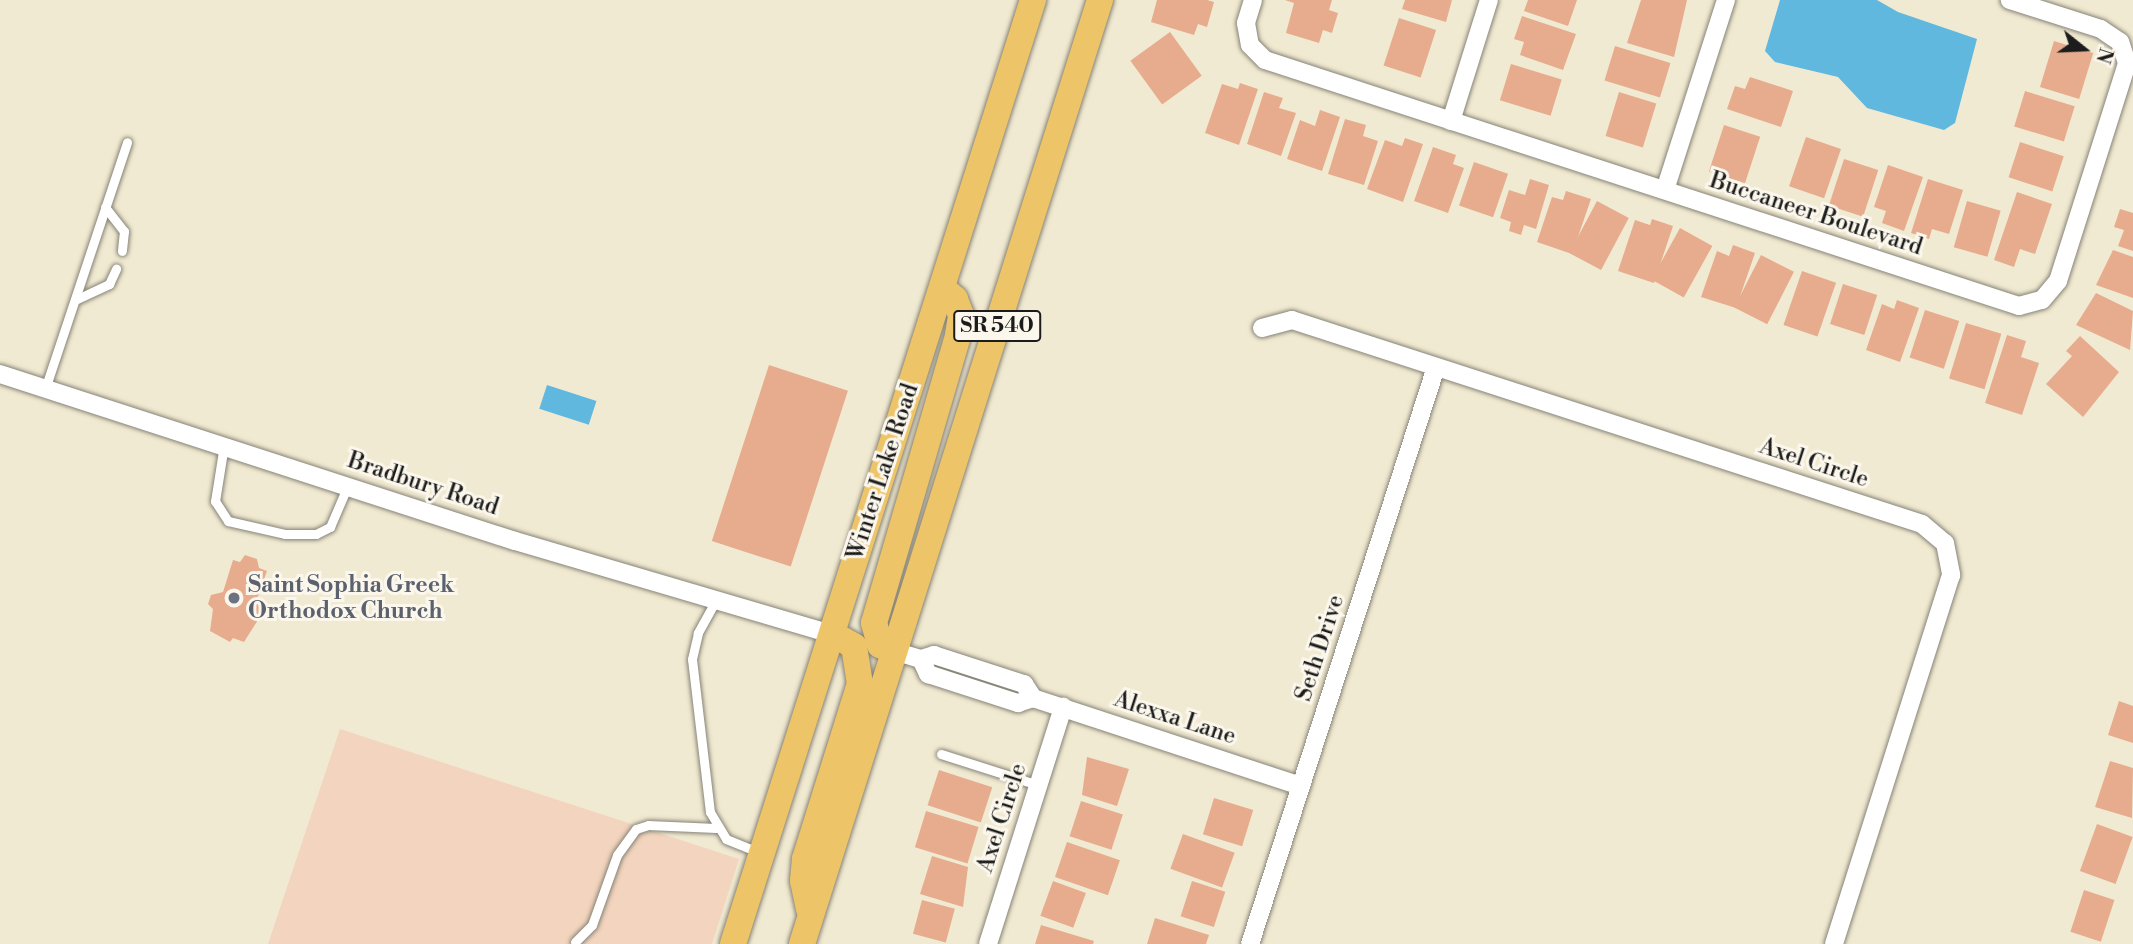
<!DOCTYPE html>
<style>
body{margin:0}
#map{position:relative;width:2133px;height:944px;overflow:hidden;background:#f1ead2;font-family:"Libre Bodoni",serif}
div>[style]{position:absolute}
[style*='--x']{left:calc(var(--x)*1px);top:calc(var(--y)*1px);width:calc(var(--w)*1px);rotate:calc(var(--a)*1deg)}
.built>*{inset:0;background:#f3d4be}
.water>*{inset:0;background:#61b8de;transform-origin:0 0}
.building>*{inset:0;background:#e6ac8d;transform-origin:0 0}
.roads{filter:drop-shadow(0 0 2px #868377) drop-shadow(0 0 2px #868377)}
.service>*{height:9px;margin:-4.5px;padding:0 4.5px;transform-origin:4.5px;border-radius:4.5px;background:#fff}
.minor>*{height:18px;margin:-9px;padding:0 9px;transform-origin:9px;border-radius:9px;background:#fff}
.primary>*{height:26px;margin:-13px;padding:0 13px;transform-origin:13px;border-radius:13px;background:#eec469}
.dots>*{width:19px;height:19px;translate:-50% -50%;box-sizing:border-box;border:4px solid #fbf7ec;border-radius:50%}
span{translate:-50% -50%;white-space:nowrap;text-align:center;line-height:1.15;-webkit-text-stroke:6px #fbf7ec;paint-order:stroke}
.shield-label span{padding:2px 5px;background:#fbf7ec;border:2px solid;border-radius:5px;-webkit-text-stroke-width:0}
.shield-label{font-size:21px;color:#1c1c1c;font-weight:700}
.street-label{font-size:23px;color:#1c1c1c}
.worship-label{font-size:23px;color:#5b616d;font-weight:700}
.left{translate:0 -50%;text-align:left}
.north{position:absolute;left:2049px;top:14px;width:70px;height:70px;-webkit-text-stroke:5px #fbf7ec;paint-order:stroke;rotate:108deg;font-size:19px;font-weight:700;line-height:28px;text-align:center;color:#1c1c1c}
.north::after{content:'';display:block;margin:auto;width:24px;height:32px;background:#1c1c1c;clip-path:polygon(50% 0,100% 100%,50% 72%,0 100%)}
</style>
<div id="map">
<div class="built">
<i style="clip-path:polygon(340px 729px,739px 859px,712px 944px,268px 944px)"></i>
</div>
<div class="water">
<i style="clip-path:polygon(1780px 0,1877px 0,1898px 12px,1977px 39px,1955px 123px,1944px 130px,1867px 108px,1838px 77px,1775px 62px,1765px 51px)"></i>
<i style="left:547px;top:385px;width:52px;height:25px;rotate:18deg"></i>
</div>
<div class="building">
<i style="clip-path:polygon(1157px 0,1207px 0,1214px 2px,1207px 27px,1198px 24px,1194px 35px,1151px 22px)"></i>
<i style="clip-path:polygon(1285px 0,1332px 0,1329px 10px,1338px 13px,1332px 33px,1323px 30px,1319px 43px,1286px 33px,1294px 3px)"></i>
<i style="clip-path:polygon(1405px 0,1452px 0,1446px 22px,1402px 9px)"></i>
<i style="clip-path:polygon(1528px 0,1577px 0,1568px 26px,1524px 11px)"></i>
<i style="clip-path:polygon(1641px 0,1687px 0,1674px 57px,1627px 43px)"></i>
<i style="clip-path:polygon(1522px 16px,1576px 34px,1563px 70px,1520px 55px,1524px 42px,1514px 39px)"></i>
<i style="left:1399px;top:18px;width:39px;height:50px;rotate:18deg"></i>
<i style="left:1170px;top:32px;width:54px;height:49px;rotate:54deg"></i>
<i style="left:2054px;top:41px;width:41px;height:48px;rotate:17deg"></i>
<i style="left:1615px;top:46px;width:58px;height:36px;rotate:17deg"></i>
<i style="left:1511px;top:64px;width:53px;height:38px;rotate:17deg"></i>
<i style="clip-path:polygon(1750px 77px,1793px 91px,1781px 127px,1727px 109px,1735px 86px,1745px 89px)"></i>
<i style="clip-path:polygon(1240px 83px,1258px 89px,1239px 145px,1205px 133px,1222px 84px,1238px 89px)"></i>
<i style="left:2025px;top:91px;width:52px;height:37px;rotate:17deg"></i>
<i style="clip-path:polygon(1264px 92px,1283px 98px,1279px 108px,1296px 113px,1281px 156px,1247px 144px)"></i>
<i style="left:1619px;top:92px;width:39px;height:46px;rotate:17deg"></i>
<i style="clip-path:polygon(1320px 110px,1340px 117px,1322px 171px,1287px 159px,1300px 120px,1315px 126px)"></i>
<i style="clip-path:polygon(1345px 119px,1366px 125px,1363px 136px,1378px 141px,1364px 185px,1328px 174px)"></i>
<i style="left:1724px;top:125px;width:38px;height:49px;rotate:18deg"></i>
<i style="left:1806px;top:137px;width:37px;height:52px;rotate:19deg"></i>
<i style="clip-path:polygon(1405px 138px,1423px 144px,1403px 202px,1367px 189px,1385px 140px,1402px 146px)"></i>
<i style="left:2020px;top:142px;width:46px;height:37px;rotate:18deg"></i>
<i style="clip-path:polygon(1433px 147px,1456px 155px,1453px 164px,1464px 168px,1448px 213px,1414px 201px)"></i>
<i style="left:1844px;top:159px;width:36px;height:49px;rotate:18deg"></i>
<i style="left:1474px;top:162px;width:36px;height:46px;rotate:19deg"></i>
<i style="clip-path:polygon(1888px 165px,1923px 177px,1904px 231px,1882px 223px,1886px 211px,1874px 207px)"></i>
<i style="clip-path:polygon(1530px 179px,1549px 185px,1536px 229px,1524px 225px,1521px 235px,1509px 231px,1511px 222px,1500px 218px,1509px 190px,1525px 195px)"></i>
<i style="clip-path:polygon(1928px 179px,1963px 190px,1949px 234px,1932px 229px,1929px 239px,1911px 233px)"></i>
<i style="clip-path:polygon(1566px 191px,1591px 199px,1572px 254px,1537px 242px,1552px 197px,1563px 200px)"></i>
<i style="clip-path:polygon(2017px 192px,2052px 204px,2035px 254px,2020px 249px,2014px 267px,1994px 260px)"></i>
<i style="left:1597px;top:201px;width:36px;height:59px;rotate:28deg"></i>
<i style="left:1967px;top:201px;width:35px;height:48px;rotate:16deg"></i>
<i style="clip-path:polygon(2120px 209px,2133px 213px,2133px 251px,2118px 246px,2124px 230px,2114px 227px)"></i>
<i style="clip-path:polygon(1652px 219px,1673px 226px,1654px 283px,1618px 271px,1635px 220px,1650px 225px)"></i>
<i style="left:1680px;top:228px;width:37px;height:59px;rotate:29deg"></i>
<i style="clip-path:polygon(1733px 245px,1755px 253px,1736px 308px,1701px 297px,1717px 251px,1729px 256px)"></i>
<i style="clip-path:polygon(2113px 250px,2133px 257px,2133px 298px,2096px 285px)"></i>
<i style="left:1761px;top:255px;width:37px;height:59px;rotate:27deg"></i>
<i style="left:1802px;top:271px;width:36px;height:57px;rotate:19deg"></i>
<i style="left:1843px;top:284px;width:36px;height:42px;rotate:18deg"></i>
<i style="clip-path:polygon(2096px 293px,2133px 311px,2130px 350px,2076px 325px)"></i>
<i style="clip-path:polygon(1897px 300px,1919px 308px,1900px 362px,1866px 350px,1882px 304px,1894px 309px)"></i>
<i style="left:1925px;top:310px;width:36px;height:50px;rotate:18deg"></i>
<i style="left:1966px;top:323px;width:37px;height:58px;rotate:17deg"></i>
<i style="clip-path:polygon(2007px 335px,2026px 341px,2021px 357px,2039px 363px,2022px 415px,1985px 403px)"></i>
<i style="clip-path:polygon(2080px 336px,2119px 372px,2083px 417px,2046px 384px,2072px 356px,2066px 351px)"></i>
<i style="left:769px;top:365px;width:83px;height:185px;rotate:18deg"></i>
<i style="clip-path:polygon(245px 555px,257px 559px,259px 568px,267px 571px,256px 602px,263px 612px,244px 642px,233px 638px,230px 642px,210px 631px,213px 609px,208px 604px,211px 595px,223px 592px,233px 560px,240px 562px)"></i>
<i style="clip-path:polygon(2119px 701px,2133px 706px,2133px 743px,2108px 735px)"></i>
<i style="clip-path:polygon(1087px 757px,1129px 769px,1117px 806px,1082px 795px)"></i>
<i style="clip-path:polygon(2110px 761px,2133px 768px,2132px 818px,2095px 807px)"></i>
<i style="left:939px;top:770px;width:56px;height:37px;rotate:18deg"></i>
<i style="left:1214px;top:798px;width:41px;height:38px;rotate:17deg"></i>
<i style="left:1081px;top:801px;width:44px;height:37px;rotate:18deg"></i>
<i style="left:926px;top:811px;width:55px;height:38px;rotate:17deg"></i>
<i style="left:2097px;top:824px;width:38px;height:50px;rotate:20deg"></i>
<i style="left:1183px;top:834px;width:55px;height:37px;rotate:20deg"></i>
<i style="left:1067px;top:842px;width:56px;height:37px;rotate:19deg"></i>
<i style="clip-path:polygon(932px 856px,968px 867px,963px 907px,920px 894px)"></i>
<i style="left:1053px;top:881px;width:35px;height:37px;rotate:20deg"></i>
<i style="left:1192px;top:881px;width:35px;height:37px;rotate:18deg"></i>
<i style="left:2084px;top:890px;width:32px;height:44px;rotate:18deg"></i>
<i style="left:922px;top:900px;width:34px;height:35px;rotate:15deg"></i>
<i style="clip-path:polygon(1155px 918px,1209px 935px,1206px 944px,1147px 944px)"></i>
<i style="clip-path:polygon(1041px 925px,1094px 941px,1093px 944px,1035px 944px)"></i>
</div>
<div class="roads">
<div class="service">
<i style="--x:105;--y:207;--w:31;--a:52"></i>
<i style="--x:124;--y:231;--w:20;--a:96"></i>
<i style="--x:75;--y:300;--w:38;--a:-25"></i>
<i style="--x:109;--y:284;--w:17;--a:-65"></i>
<i style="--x:45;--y:389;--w:260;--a:-71.6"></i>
<i style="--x:224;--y:445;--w:57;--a:99.1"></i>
<i style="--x:215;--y:501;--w:24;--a:57"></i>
<i style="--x:228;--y:521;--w:58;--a:12.8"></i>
<i style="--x:285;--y:534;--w:31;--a:0"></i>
<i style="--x:316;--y:534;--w:16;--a:-27"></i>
<i style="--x:330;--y:527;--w:46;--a:-66.8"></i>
<i style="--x:716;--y:600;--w:38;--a:119"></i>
<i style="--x:698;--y:633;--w:27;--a:103"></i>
<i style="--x:692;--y:659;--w:154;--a:83.3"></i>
<i style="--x:710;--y:812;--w:31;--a:59"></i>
<i style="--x:726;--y:839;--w:35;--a:22"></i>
<i style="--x:941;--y:754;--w:102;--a:17.7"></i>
<i style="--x:575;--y:942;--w:24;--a:-45"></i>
<i style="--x:592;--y:925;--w:74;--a:-70.3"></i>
<i style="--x:617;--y:855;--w:32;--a:-54"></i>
<i style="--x:636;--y:829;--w:13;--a:-18"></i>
<i style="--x:648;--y:825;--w:68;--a:2.5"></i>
</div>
<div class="minor">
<i style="--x:1253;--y:0;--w:24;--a:107"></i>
<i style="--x:1246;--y:23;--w:22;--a:80"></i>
<i style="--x:1250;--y:45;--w:21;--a:45"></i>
<i style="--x:1265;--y:60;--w:793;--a:18.07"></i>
<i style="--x:2019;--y:306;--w:24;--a:-15"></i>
<i style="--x:2042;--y:300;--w:25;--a:-50"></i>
<i style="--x:2058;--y:281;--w:229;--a:-72.4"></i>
<i style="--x:2127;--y:63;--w:22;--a:-108"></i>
<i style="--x:2120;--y:42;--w:23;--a:-146"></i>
<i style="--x:2101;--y:29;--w:96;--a:-162.3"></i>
<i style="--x:1451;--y:121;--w:127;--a:-72.6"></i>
<i style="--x:1665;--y:190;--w:200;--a:-72.2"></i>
<i style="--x:1262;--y:328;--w:31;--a:-15"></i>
<i style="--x:1292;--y:320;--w:662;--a:17.94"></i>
<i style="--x:1922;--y:524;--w:30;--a:40"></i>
<i style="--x:1945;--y:543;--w:33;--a:79"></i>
<i style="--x:1951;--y:575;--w:387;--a:107.6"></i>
<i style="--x:0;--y:374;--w:541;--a:17.97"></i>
<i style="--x:515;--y:541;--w:330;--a:16.4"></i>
<i style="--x:894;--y:651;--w:28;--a:17"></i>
<i style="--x:921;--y:659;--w:14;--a:-17"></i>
<i style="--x:934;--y:655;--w:95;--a:17.9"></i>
<i style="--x:1024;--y:684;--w:17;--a:57"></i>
<i style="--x:921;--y:659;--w:17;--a:65"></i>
<i style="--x:928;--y:674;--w:95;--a:17.9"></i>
<i style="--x:1018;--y:703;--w:16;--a:-18"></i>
<i style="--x:1033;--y:698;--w:282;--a:18.2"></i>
<i style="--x:988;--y:944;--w:249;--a:-72.4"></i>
<i style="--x:1250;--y:944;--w:606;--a:-72.13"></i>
</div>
<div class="primary">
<i style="--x:894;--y:651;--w:15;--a:-157"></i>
<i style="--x:880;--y:645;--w:23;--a:-105"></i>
<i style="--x:874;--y:623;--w:300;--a:-73.7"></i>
<i style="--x:958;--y:335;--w:20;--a:-81"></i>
<i style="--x:961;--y:315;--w:17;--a:-111"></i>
<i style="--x:955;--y:299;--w:17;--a:-140"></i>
<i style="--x:809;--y:909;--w:29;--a:-102"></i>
<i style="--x:803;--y:881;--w:22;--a:-85"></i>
<i style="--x:805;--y:859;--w:183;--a:-72.6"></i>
<i style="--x:860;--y:684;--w:38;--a:-99"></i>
<i style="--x:854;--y:646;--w:25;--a:-151"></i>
<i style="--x:733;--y:944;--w:991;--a:-72.37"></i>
<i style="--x:802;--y:944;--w:990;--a:-72.48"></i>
</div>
</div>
<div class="dots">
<i style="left:234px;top:598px;background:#6b7280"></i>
</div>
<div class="shield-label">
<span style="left:997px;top:326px">SR 540</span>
</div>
<div class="street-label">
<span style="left:1816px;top:214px;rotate:18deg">Buccaneer Boulevard</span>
<span style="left:1814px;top:463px;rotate:18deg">Axel Circle</span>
<span style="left:883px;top:472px;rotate:-72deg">Winter Lake Road</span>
<span style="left:423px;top:484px;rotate:18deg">Bradbury Road</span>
<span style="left:1320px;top:648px;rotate:-72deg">Seth Drive</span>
<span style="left:1175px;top:718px;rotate:18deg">Alexxa Lane</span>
<span style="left:1002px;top:818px;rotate:-72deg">Axel Circle</span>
</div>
<div class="worship-label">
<span class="left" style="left:248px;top:598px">Saint Sophia Greek<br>Orthodox Church</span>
</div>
<div class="north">N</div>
</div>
